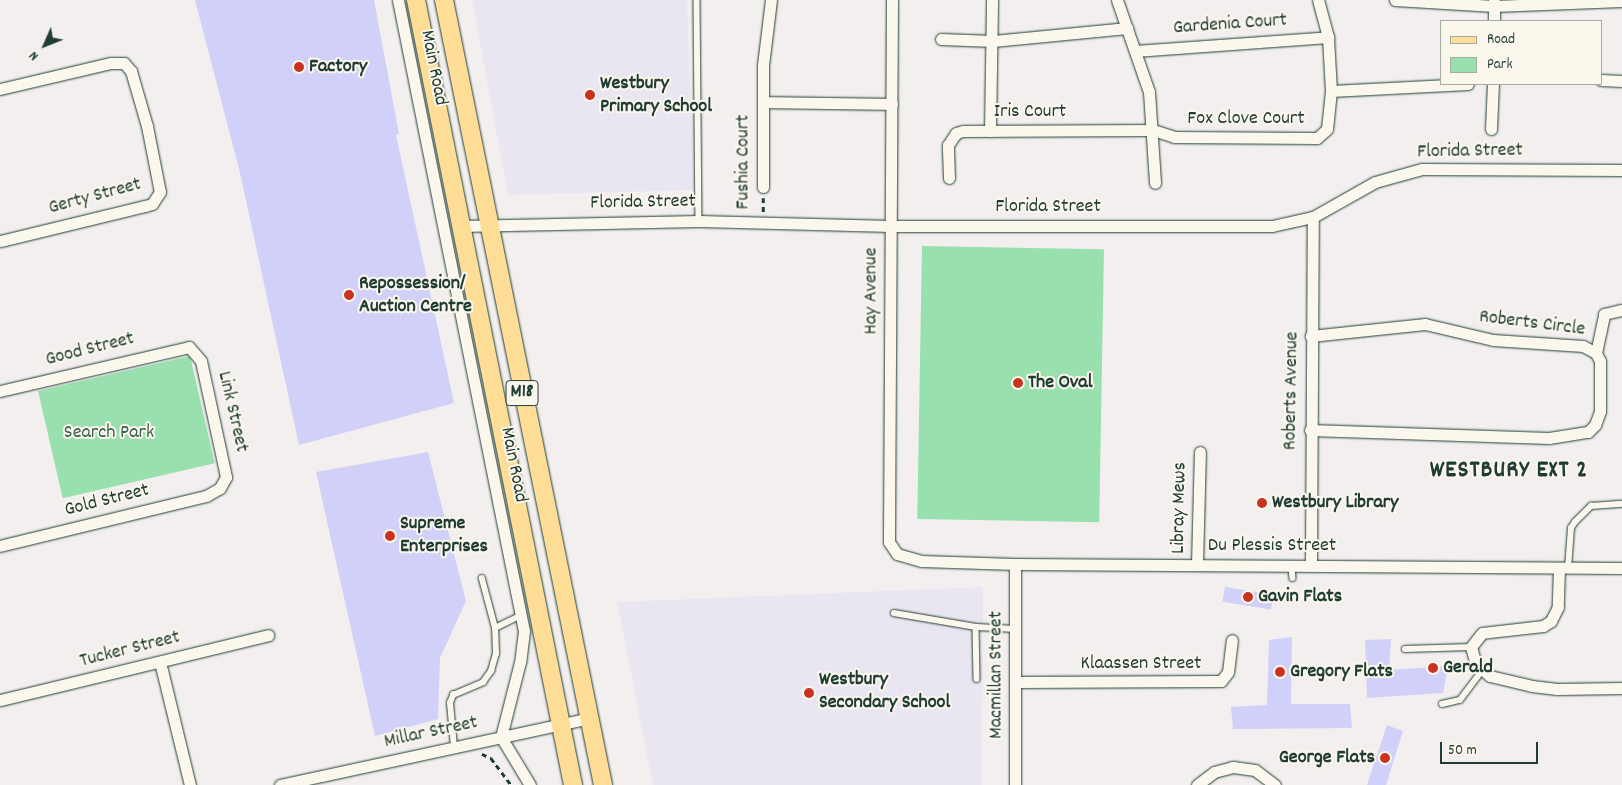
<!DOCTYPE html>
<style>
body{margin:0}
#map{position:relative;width:1622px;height:785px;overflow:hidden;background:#f3efef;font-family:Dekko,sans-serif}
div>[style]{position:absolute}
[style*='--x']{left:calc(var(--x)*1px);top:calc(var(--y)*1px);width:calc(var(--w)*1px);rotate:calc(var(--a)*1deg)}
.built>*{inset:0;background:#e9e6f2}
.green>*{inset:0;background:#98e1af;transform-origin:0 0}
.building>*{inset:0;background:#d1d0f9;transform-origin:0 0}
.path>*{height:2.5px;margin-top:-1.25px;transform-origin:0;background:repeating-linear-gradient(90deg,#1f3d34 0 5px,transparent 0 9px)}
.roads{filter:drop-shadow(0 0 1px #1f3d34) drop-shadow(0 0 1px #1f3d34)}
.lane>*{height:5.5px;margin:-2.75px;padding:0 2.75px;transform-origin:2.75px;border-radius:2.75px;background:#fbf7ec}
.street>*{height:11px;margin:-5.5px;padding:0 5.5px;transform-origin:5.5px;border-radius:5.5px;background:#fbf7ec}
.primary>*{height:18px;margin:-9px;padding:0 9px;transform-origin:9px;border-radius:9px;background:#fedd96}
.dots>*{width:14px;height:14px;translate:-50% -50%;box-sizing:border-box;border:2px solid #fbf7ec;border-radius:50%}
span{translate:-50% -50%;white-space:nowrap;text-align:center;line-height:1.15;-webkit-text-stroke:4px #fbf7ec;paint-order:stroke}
.shield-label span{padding:1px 4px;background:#fbf7ec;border:1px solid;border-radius:4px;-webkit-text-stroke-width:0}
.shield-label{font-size:19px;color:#1f3d34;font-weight:700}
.street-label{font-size:20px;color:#1f3d34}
.poi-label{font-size:20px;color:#1f3d34;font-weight:700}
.left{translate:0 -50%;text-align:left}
.right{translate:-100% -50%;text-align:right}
.park-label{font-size:20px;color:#375e4d}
.district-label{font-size:25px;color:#1f3d34;font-weight:700;letter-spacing:1px}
.legend{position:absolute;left:1440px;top:20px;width:162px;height:65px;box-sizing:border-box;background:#fbf7ec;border:1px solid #a3ada2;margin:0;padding:6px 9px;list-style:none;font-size:15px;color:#1f3d34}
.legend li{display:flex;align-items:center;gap:10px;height:25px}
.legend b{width:25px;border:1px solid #a3ada2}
.north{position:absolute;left:20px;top:20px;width:50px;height:50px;-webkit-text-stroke:4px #fbf7ec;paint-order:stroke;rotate:226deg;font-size:14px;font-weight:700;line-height:20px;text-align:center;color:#1f3d34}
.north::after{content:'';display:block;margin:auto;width:18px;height:22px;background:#1f3d34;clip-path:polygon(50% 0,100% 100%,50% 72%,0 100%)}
.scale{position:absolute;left:1440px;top:742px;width:98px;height:22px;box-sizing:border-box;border:2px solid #1f3d34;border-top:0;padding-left:6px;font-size:15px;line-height:18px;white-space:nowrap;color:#1f3d34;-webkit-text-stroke:4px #fbf7ec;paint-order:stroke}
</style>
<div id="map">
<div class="built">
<i style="clip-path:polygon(472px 0,687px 0,694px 190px,508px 195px)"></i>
<i style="clip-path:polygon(983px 587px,982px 785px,653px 785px,617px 602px)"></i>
</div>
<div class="green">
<i style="left:922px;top:246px;width:182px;height:273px;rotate:1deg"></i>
<i style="left:190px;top:356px;width:110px;height:156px;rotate:77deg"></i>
</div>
<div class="building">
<i style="clip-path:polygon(195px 0,374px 0,399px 134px,396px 135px,454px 403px,299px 445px,240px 173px)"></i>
<i style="clip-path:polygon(428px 452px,466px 601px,440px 658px,438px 719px,375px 736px,316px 472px)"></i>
<i style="left:1225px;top:587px;width:49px;height:15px;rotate:9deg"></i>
<i style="clip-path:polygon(1292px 637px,1291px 704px,1350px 704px,1352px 728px,1233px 729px,1231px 707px,1267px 705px,1269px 640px)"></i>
<i style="clip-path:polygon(1391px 639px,1389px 670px,1448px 666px,1443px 693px,1367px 698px,1365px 640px)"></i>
<i style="clip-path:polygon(1387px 725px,1403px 731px,1386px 785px,1367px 785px)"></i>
</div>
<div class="path">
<i style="--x:763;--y:212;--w:14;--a:-90"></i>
<i style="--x:482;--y:754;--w:10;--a:24"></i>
<i style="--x:491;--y:758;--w:34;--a:53"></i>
</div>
<div class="roads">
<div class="lane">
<i style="--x:697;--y:0;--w:221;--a:89.5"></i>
<i style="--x:1292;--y:565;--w:13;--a:86"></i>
<i style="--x:1568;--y:569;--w:41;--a:-85.8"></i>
<i style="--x:1571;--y:528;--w:7;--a:-56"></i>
<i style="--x:1575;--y:522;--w:23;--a:-45"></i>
<i style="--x:1591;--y:506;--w:31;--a:-4"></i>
<i style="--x:894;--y:613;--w:83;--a:9.7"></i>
<i style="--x:976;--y:627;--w:40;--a:2.9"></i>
<i style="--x:976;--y:627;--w:52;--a:88.9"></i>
<i style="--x:495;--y:628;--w:30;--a:-26"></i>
<i style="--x:1405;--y:649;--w:66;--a:-1.7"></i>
<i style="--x:1442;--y:704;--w:18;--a:-13"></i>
<i style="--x:1460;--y:700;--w:36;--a:-53"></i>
<i style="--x:454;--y:747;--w:44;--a:-95.2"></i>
<i style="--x:450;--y:703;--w:9;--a:-69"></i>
<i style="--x:453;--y:695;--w:33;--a:-23"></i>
<i style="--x:483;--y:682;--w:14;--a:-54"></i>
<i style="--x:491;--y:671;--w:18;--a:-74"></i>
<i style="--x:496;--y:654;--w:26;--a:-92"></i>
<i style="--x:495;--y:628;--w:51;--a:-104.9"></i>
</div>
<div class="street">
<i style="--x:398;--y:0;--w:643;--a:78.71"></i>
<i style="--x:524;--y:631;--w:31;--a:97"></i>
<i style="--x:520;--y:662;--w:77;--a:104.2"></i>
<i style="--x:501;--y:737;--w:56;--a:58.9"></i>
<i style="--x:892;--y:0;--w:532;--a:90.32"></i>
<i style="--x:889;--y:532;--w:10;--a:90"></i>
<i style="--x:889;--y:542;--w:14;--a:56"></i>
<i style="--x:897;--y:554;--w:25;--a:16"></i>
<i style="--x:921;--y:561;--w:94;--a:1.8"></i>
<i style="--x:1015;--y:564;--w:607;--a:0.38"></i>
<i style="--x:1117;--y:0;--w:97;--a:70.8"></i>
<i style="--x:1149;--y:92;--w:91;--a:86.2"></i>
<i style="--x:1395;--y:0;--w:99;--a:3.5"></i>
<i style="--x:1494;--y:6;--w:128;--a:-2.2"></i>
<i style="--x:1494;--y:21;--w:20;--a:-90"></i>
<i style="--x:941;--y:39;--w:52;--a:2.2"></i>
<i style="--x:993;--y:41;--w:135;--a:-5.5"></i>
<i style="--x:1135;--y:51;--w:194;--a:-4.1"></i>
<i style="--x:1601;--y:80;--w:21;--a:3"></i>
<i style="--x:0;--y:89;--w:114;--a:-13.2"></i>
<i style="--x:111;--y:63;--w:13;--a:0"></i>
<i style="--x:124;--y:63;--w:11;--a:49"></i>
<i style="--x:131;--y:71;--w:57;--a:73.8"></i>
<i style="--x:147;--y:126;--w:67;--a:78.9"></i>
<i style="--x:160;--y:192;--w:14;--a:124"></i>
<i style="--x:152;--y:204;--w:7;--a:164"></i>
<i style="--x:145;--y:206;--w:149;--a:166.4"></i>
<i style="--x:1331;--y:91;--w:137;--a:-2.9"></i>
<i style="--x:763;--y:102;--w:129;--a:0.9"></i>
<i style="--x:1491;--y:129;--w:45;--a:-87.5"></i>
<i style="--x:990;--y:131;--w:131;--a:-89.1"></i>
<i style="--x:949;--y:178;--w:33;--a:-92"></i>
<i style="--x:948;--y:145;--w:14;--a:-56"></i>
<i style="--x:956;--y:133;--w:7;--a:-16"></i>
<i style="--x:963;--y:131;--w:190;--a:-0.3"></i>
<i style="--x:1153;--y:130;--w:22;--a:18"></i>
<i style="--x:1174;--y:137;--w:143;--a:0.4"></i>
<i style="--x:1317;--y:138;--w:13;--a:-42"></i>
<i style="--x:1327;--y:129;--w:38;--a:-84"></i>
<i style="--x:1331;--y:91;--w:54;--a:-93.2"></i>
<i style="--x:1328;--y:37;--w:38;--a:-105"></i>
<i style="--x:763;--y:187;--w:122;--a:-90"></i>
<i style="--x:763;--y:65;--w:65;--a:-83"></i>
<i style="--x:461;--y:226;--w:238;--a:-1.2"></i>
<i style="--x:699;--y:221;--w:192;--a:1.5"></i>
<i style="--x:891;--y:226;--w:381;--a:0"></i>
<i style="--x:1272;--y:226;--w:42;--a:-12.4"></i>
<i style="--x:1313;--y:217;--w:71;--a:-29.4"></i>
<i style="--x:1375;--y:182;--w:49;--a:-15.5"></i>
<i style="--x:1422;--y:169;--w:200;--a:0.3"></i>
<i style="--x:1596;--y:353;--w:40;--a:-78"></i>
<i style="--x:1604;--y:314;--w:18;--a:-13"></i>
<i style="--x:0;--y:391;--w:194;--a:-13.1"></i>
<i style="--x:189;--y:347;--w:18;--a:49"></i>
<i style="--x:201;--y:361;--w:119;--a:77.8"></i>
<i style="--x:226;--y:477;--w:13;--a:119"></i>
<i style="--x:220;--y:488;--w:16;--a:150"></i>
<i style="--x:206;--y:496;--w:212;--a:166.4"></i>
<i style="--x:1310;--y:430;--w:239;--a:1.9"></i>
<i style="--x:1549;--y:438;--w:39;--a:-9"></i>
<i style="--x:1588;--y:432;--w:10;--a:-45"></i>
<i style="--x:1595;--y:425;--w:15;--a:-70"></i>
<i style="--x:1600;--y:411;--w:50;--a:-90"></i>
<i style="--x:1600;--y:361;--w:9;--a:-117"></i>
<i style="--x:1596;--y:353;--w:15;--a:-152"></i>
<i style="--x:1583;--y:346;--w:90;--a:-176.2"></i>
<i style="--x:1493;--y:340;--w:70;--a:-166.8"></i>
<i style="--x:1425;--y:324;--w:115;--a:174"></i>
<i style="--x:1015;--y:564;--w:221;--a:90"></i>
<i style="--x:1197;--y:564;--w:112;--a:-88.5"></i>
<i style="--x:1311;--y:565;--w:348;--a:-89.7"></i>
<i style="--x:1559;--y:569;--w:38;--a:92"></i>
<i style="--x:1558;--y:607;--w:16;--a:117"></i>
<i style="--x:1551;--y:621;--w:9;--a:148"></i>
<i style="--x:1543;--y:626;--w:61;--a:173.5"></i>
<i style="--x:1482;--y:633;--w:18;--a:128"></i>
<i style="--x:1471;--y:647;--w:18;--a:74"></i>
<i style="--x:1476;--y:664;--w:18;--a:41"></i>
<i style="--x:1490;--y:676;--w:43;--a:13.4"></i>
<i style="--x:1532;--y:686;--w:25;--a:7"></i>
<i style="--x:1557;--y:689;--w:65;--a:-0.9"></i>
<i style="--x:160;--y:662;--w:127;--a:76.3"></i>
<i style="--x:1017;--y:682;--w:204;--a:-0.3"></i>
<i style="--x:1221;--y:681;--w:11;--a:-52"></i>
<i style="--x:1228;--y:672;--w:32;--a:-83"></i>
<i style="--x:0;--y:700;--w:276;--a:-13.6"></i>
<i style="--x:280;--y:785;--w:317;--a:-12.2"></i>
<i style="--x:1197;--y:785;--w:21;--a:-37"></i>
<i style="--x:1214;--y:772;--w:20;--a:-15"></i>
<i style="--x:1233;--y:767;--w:22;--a:8"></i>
<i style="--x:1255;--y:770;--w:25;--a:37"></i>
</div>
<div class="primary">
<i style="--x:416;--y:0;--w:801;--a:78.69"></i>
<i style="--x:444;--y:0;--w:801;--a:78.55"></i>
</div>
</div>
<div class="dots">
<i style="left:299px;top:67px;background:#c8321e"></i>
<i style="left:590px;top:95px;background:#c8321e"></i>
<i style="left:349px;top:295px;background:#c8321e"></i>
<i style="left:1018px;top:383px;background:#c8321e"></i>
<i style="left:1262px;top:503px;background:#c8321e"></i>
<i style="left:390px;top:536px;background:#c8321e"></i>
<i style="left:1248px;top:597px;background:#c8321e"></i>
<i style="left:1433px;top:668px;background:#c8321e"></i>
<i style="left:1280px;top:672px;background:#c8321e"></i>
<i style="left:809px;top:693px;background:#c8321e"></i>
<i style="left:1385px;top:758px;background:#c8321e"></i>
</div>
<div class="shield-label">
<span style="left:522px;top:393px">M18</span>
</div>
<div class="street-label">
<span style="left:1230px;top:25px;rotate:-4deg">Gardenia Court</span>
<span style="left:433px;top:68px;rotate:79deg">Main Road</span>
<span style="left:1030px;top:112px">Iris Court</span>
<span style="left:1246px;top:119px">Fox Clove Court</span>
<span style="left:1470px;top:152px;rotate:-1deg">Florida Street</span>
<span style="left:744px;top:162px;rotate:-90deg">Fushia Court</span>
<span style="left:95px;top:197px;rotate:-15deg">Gerty Street</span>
<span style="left:643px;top:203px;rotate:-1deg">Florida Street</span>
<span style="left:1048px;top:207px">Florida Street</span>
<span style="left:872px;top:291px;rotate:-90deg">Hay Avenue</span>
<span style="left:1532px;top:324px;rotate:7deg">Roberts Circle</span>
<span style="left:90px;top:350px;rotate:-14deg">Good Street</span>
<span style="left:1292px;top:391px;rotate:-89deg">Roberts Avenue</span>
<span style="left:232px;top:412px;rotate:77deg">Link Street</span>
<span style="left:513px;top:465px;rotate:79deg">Main Road</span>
<span style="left:107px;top:501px;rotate:-14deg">Gold Street</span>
<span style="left:1180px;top:508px;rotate:-89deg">Libray Mews</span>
<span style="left:1272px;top:546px">Du Plessis Street</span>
<span style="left:130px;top:650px;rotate:-14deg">Tucker Street</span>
<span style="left:1141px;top:664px">Klaassen Street</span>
<span style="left:997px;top:675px;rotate:-90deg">Macmillan Street</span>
<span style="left:431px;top:733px;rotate:-12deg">Millar Street</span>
</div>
<div class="poi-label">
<span class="left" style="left:309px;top:67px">Factory</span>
<span class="left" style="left:600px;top:96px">Westbury<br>Primary School</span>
<span class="left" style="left:359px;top:296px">Repossession/<br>Auction Centre</span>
<span class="left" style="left:1028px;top:383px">The Oval</span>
<span class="left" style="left:1272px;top:503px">Westbury Library</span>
<span class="left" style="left:400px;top:536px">Supreme<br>Enterprises</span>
<span class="left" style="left:1258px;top:597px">Gavin Flats</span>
<span class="left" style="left:1443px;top:668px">Gerald</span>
<span class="left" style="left:1290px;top:672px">Gregory Flats</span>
<span class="left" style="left:819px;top:692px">Westbury<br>Secondary School</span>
<span class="right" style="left:1375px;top:758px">George Flats</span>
</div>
<div class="park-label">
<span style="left:109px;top:433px">Search Park</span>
</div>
<div class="district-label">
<span style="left:1509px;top:471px">WESTBURY EXT 2</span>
</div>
<ul class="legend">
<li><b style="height:6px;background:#fedd96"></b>Road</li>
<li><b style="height:14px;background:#98e1af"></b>Park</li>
</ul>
<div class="north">N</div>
<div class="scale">50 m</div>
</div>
